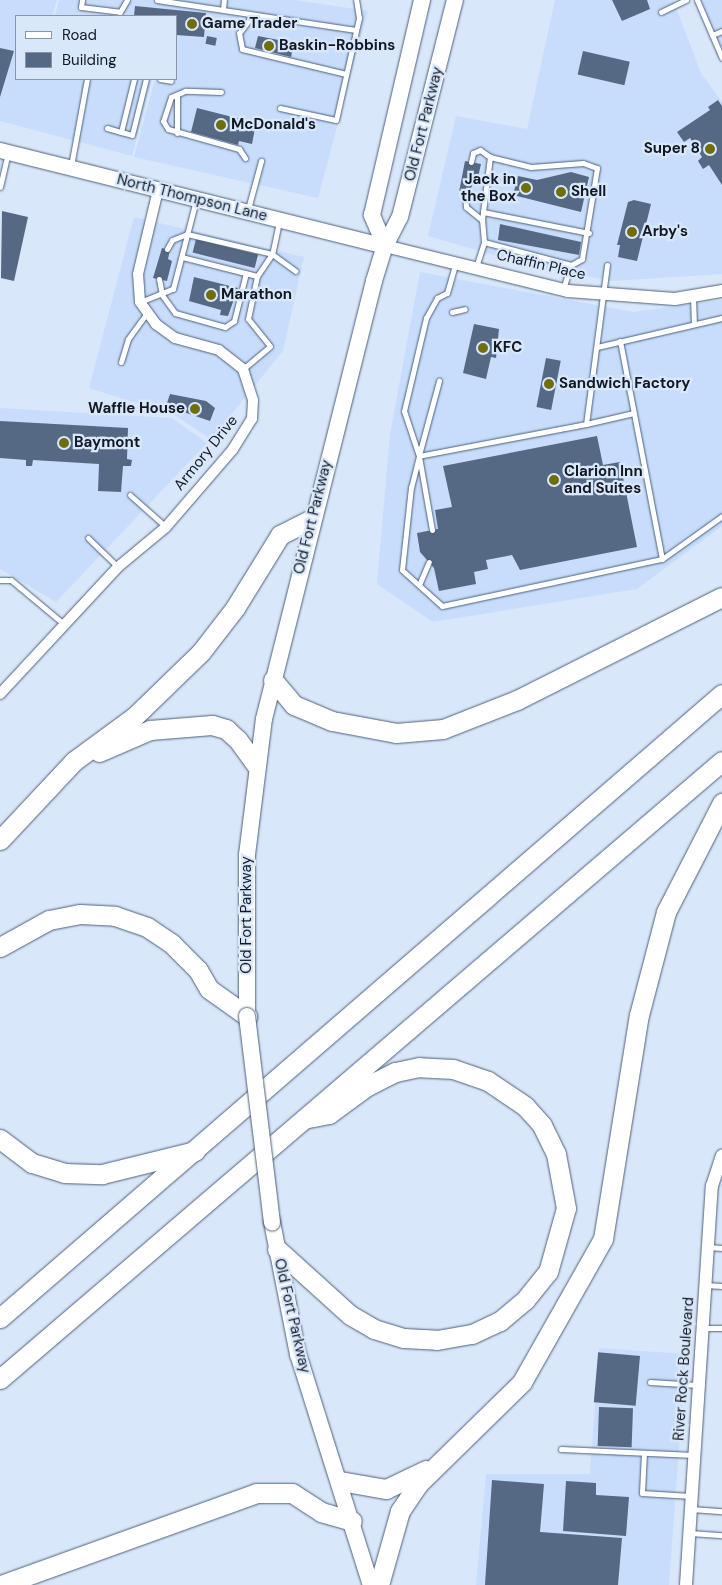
<!DOCTYPE html>
<style>
body{margin:0}
#map{position:relative;width:722px;height:1585px;overflow:hidden;background:#d9e7fa;font-family:"DM Sans",sans-serif}
div>[style]{position:absolute}
[style*='--x']{left:calc(var(--x)*1px);top:calc(var(--y)*1px);width:calc(var(--w)*1px);rotate:calc(var(--a)*1deg)}
.built>*{inset:0;background:#c8ddfc}
.building>*{inset:0;background:#556884;transform-origin:0 0}
.roads{filter:drop-shadow(0 0 1px #4d5f7a) drop-shadow(0 0 1px #4d5f7a)}
.service>*{height:5px;margin:-2.5px;padding:0 2.5px;transform-origin:2.5px;border-radius:2.5px;background:#fff}
.minor>*{height:10px;margin:-5px;padding:0 5px;transform-origin:5px;border-radius:5px;background:#fff}
.tertiary>*{height:12px;margin:-6px;padding:0 6px;transform-origin:6px;border-radius:6px;background:#fff}
.secondary>*{height:15px;margin:-7.5px;padding:0 7.5px;transform-origin:7.5px;border-radius:7.5px;background:#fff}
.primary>*{height:16px;margin:-8px;padding:0 8px;transform-origin:8px;border-radius:8px;background:#fff}
.motorway>*{height:19px;margin:-9.5px;padding:0 9.5px;transform-origin:9.5px;border-radius:9.5px;background:#fff}
.bridges{filter:drop-shadow(0 0 1px #4d5f7a) drop-shadow(0 0 1px #4d5f7a)}
.primary-bridge>*{height:16px;margin:-8px;padding:0 8px;transform-origin:8px;border-radius:8px;background:#fff}
.dots>*{width:14px;height:14px;translate:-50% -50%;box-sizing:border-box;border:2px solid #d9e7fa;border-radius:50%}
span{translate:-50% -50%;white-space:nowrap;text-align:center;line-height:1.15;-webkit-text-stroke:4.5px #d9e7fa;paint-order:stroke}
.poi-label{font-size:15px;color:#121925;font-weight:700}
.left{translate:0 -50%;text-align:left}
.right{translate:-100% -50%;text-align:right}
.street-label{font-size:15px;color:#121925}
.legend{position:absolute;left:15px;top:15px;width:162px;height:65px;box-sizing:border-box;background:#d9e7fa;border:1px solid #8995a5;margin:0;padding:6px 9px;list-style:none;font-size:15px;color:#121925}
.legend li{display:flex;align-items:center;gap:10px;height:25px}
.legend b{width:25px;border:1px solid #8995a5}
</style>
<div id="map">
<div class="built">
<i style="clip-path:polygon(0 0,57px 0,52px 16px,16px 16px,16px 79px,152px 79px,132px 156px,0 121px)"></i>
<i style="clip-path:polygon(59px 0,295px 0,368px 11px,318px 198px,134px 157px,155px 79px,176px 79px,176px 16px,55px 16px)"></i>
<i style="clip-path:polygon(555px 0,673px 0,701px 73px,722px 102px,722px 274px,612px 281px,527px 265px,428px 236px,456px 116px,527px 129px)"></i>
<i style="clip-path:polygon(701px 0,722px 0,722px 48px,707px 14px)"></i>
<i style="clip-path:polygon(134px 217px,304px 257px,283px 351px,211px 439px,174px 415px,89px 388px)"></i>
<i style="clip-path:polygon(420px 272px,633px 312px,722px 300px,722px 526px,637px 589px,433px 622px,377px 584px,390px 434px)"></i>
<i style="clip-path:polygon(0 408px,172px 418px,207px 443px,56px 602px,0 569px)"></i>
<i style="clip-path:polygon(599px 1348px,686px 1354px,669px 1585px,476px 1585px,486px 1474px,590px 1474px)"></i>
</div>
<div class="building">
<i style="clip-path:polygon(612px 0,647px 0,650px 9px,622px 21px)"></i>
<i style="clip-path:polygon(135px 6px,206px 13px,204px 37px,176px 35px,176px 16px,134px 16px)"></i>
<i style="left:207px;top:36px;width:10px;height:8px;rotate:11deg"></i>
<i style="clip-path:polygon(258px 36px,294px 43px,291px 57px,255px 48px)"></i>
<i style="clip-path:polygon(0 48px,14px 51px,0 97px)"></i>
<i style="left:583px;top:51px;width:48px;height:24px;rotate:13deg"></i>
<i style="clip-path:polygon(718px 100px,722px 106px,722px 185px,709px 165px,703px 169px,698px 161px,702px 157px,690px 138px,684px 142px,677px 132px,710px 110px,708px 107px)"></i>
<i style="clip-path:polygon(197px 108px,256px 123px,252px 144px,239px 141px,238px 145px,191px 132px)"></i>
<i style="clip-path:polygon(465px 161px,481px 164px,476px 186px,472px 185px,470px 194px,459px 192px)"></i>
<i style="clip-path:polygon(571px 172px,589px 177px,581px 212px,513px 195px,518px 176px,537px 180px)"></i>
<i style="clip-path:polygon(634px 200px,651px 204px,637px 261px,618px 257px,620px 245px,617px 245px,628px 202px)"></i>
<i style="clip-path:polygon(2px 211px,28px 217px,14px 281px,1px 278px)"></i>
<i style="clip-path:polygon(500px 224px,581px 242px,579px 255px,498px 240px)"></i>
<i style="left:196px;top:239px;width:64px;height:14px;rotate:14deg"></i>
<i style="clip-path:polygon(162px 248px,170px 250px,168px 259px,172px 261px,167px 281px,153px 278px)"></i>
<i style="clip-path:polygon(194px 277px,238px 288px,228px 316px,220px 315px,221px 310px,189px 301px)"></i>
<i style="clip-path:polygon(474px 324px,499px 329px,496px 358px,491px 357px,486px 379px,463px 373px)"></i>
<i style="left:546px;top:358px;width:15px;height:50px;rotate:11deg"></i>
<i style="clip-path:polygon(170px 394px,206px 401px,215px 408px,210px 421px,166px 406px)"></i>
<i style="clip-path:polygon(0 421px,128px 428px,127px 459px,132px 460px,131px 466px,123px 466px,121px 492px,98px 491px,99px 464px,33px 460px,32px 466px,26px 466px,26px 460px,0 458px)"></i>
<i style="clip-path:polygon(597px 436px,603px 465px,620px 462px,637px 547px,520px 570px,512px 555px,486px 560px,488px 569px,474px 572px,476px 584px,439px 591px,434px 568px,420px 552px,417px 533px,438px 529px,435px 510px,452px 507px,443px 466px)"></i>
<i style="left:640px;top:1356px;width:50px;height:42px;rotate:95deg"></i>
<i style="left:599px;top:1407px;width:34px;height:39px;rotate:2deg"></i>
<i style="clip-path:polygon(492px 1480px,544px 1484px,540px 1532px,622px 1538px,618px 1585px,485px 1585px)"></i>
<i style="clip-path:polygon(566px 1481px,596px 1483px,596px 1495px,629px 1497px,626px 1536px,563px 1531px)"></i>
</div>
<div class="roads">
<div class="service">
<i style="--x:82;--y:0;--w:7;--a:98"></i>
<i style="--x:81;--y:7;--w:39;--a:7"></i>
<i style="--x:120;--y:12;--w:14;--a:-60"></i>
<i style="--x:157;--y:0;--w:201;--a:8.6"></i>
<i style="--x:697;--y:0;--w:63;--a:66.7"></i>
<i style="--x:223;--y:9;--w:9;--a:-84"></i>
<i style="--x:661;--y:12;--w:28;--a:-26"></i>
<i style="--x:252;--y:16;--w:21;--a:127"></i>
<i style="--x:239;--y:33;--w:16;--a:79"></i>
<i style="--x:242;--y:49;--w:107;--a:13.5"></i>
<i style="--x:712;--y:35;--w:11;--a:-22"></i>
<i style="--x:160;--y:79;--w:11;--a:10"></i>
<i style="--x:221;--y:92;--w:36;--a:-178"></i>
<i style="--x:185;--y:91;--w:15;--a:157"></i>
<i style="--x:171;--y:97;--w:25;--a:108"></i>
<i style="--x:163;--y:121;--w:9;--a:58"></i>
<i style="--x:168;--y:129;--w:74;--a:15.7"></i>
<i style="--x:239;--y:149;--w:11;--a:56"></i>
<i style="--x:280;--y:108;--w:57;--a:12.1"></i>
<i style="--x:336;--y:120;--w:105;--a:-77.3"></i>
<i style="--x:359;--y:18;--w:18;--a:-99"></i>
<i style="--x:107;--y:128;--w:15;--a:16"></i>
<i style="--x:121;--y:132;--w:55;--a:-76.2"></i>
<i style="--x:121;--y:132;--w:11;--a:15"></i>
<i style="--x:132;--y:135;--w:58;--a:-76"></i>
<i style="--x:177;--y:133;--w:38;--a:-90"></i>
<i style="--x:471;--y:162;--w:9;--a:-77"></i>
<i style="--x:473;--y:153;--w:8;--a:-23"></i>
<i style="--x:480;--y:150;--w:12;--a:35"></i>
<i style="--x:490;--y:157;--w:42;--a:13.7"></i>
<i style="--x:531;--y:167;--w:52;--a:-4.4"></i>
<i style="--x:583;--y:163;--w:15;--a:20"></i>
<i style="--x:597;--y:168;--w:92;--a:99.4"></i>
<i style="--x:582;--y:259;--w:13;--a:151"></i>
<i style="--x:571;--y:265;--w:90;--a:-165.2"></i>
<i style="--x:71;--y:166;--w:88;--a:-79.6"></i>
<i style="--x:0;--y:187;--w:35;--a:-77"></i>
<i style="--x:465;--y:193;--w:14;--a:86"></i>
<i style="--x:466;--y:207;--w:21;--a:39"></i>
<i style="--x:248;--y:209;--w:50;--a:-74.8"></i>
<i style="--x:483;--y:212;--w:108;--a:11.2"></i>
<i style="--x:279;--y:222;--w:33;--a:102"></i>
<i style="--x:272;--y:254;--w:29;--a:36"></i>
<i style="--x:167;--y:249;--w:10;--a:-61"></i>
<i style="--x:172;--y:240;--w:16;--a:-22"></i>
<i style="--x:187;--y:234;--w:87;--a:13.2"></i>
<i style="--x:272;--y:254;--w:27;--a:124"></i>
<i style="--x:257;--y:276;--w:77;--a:-165.8"></i>
<i style="--x:607;--y:265;--w:160;--a:97.5"></i>
<i style="--x:586;--y:424;--w:170;--a:169.2"></i>
<i style="--x:419;--y:456;--w:32;--a:104"></i>
<i style="--x:411;--y:487;--w:83;--a:96.2"></i>
<i style="--x:402;--y:570;--w:54;--a:42"></i>
<i style="--x:442;--y:606;--w:225;--a:-12.1"></i>
<i style="--x:662;--y:559;--w:222;--a:-100.9"></i>
<i style="--x:476;--y:267;--w:26;--a:-72"></i>
<i style="--x:484;--y:242;--w:22;--a:-95"></i>
<i style="--x:482;--y:220;--w:64;--a:-82.8"></i>
<i style="--x:159;--y:279;--w:16;--a:79"></i>
<i style="--x:162;--y:295;--w:22;--a:54"></i>
<i style="--x:175;--y:313;--w:52;--a:15.6"></i>
<i style="--x:225;--y:327;--w:11;--a:-34"></i>
<i style="--x:234;--y:321;--w:49;--a:-76"></i>
<i style="--x:563;--y:289;--w:25;--a:-72"></i>
<i style="--x:693;--y:297;--w:27;--a:88"></i>
<i style="--x:140;--y:302;--w:35;--a:-22"></i>
<i style="--x:173;--y:289;--w:92;--a:-75.5"></i>
<i style="--x:452;--y:312;--w:13;--a:-13"></i>
<i style="--x:597;--y:347;--w:128;--a:-13.1"></i>
<i style="--x:121;--y:362;--w:24;--a:-73"></i>
<i style="--x:128;--y:339;--w:32;--a:-54"></i>
<i style="--x:243;--y:369;--w:35;--a:-40"></i>
<i style="--x:270;--y:346;--w:35;--a:-129"></i>
<i style="--x:248;--y:319;--w:44;--a:-78.2"></i>
<i style="--x:586;--y:424;--w:49;--a:-12.9"></i>
<i style="--x:419;--y:455;--w:77;--a:-74.9"></i>
<i style="--x:130;--y:495;--w:48;--a:41.6"></i>
<i style="--x:432;--y:530;--w:75;--a:-100"></i>
<i style="--x:419;--y:456;--w:47;--a:-108.4"></i>
<i style="--x:404;--y:411;--w:96;--a:-76.7"></i>
<i style="--x:426;--y:318;--w:23;--a:-61"></i>
<i style="--x:437;--y:298;--w:11;--a:-27"></i>
<i style="--x:447;--y:293;--w:29;--a:-74"></i>
<i style="--x:88;--y:538;--w:42;--a:44"></i>
<i style="--x:662;--y:559;--w:74;--a:-35.6"></i>
<i style="--x:0;--y:580;--w:11;--a:0"></i>
<i style="--x:11;--y:580;--w:70;--a:39.8"></i>
<i style="--x:419;--y:585;--w:25;--a:-67"></i>
<i style="--x:708;--y:1247;--w:14;--a:4"></i>
<i style="--x:705;--y:1285;--w:17;--a:3"></i>
<i style="--x:703;--y:1328;--w:19;--a:0"></i>
<i style="--x:650;--y:1382;--w:48;--a:3.6"></i>
<i style="--x:561;--y:1449;--w:133;--a:2.6"></i>
<i style="--x:644;--y:1453;--w:40;--a:92.9"></i>
<i style="--x:642;--y:1493;--w:49;--a:3.5"></i>
<i style="--x:691;--y:1509;--w:31;--a:4"></i>
<i style="--x:690;--y:1533;--w:32;--a:4"></i>
</div>
<div class="minor">
<i style="--x:0;--y:694;--w:173;--a:-47.1"></i>
<i style="--x:118;--y:567;--w:62;--a:-39.8"></i>
<i style="--x:166;--y:527;--w:103;--a:-49.3"></i>
<i style="--x:233;--y:449;--w:36;--a:-58"></i>
<i style="--x:252;--y:419;--w:19;--a:-87"></i>
<i style="--x:253;--y:400;--w:33;--a:-108"></i>
<i style="--x:243;--y:369;--w:31;--a:-142"></i>
<i style="--x:219;--y:350;--w:46;--a:-164.7"></i>
<i style="--x:175;--y:338;--w:24;--a:-144"></i>
<i style="--x:156;--y:324;--w:27;--a:-126"></i>
<i style="--x:140;--y:302;--w:28;--a:-94"></i>
<i style="--x:138;--y:274;--w:86;--a:-76.6"></i>
</div>
<div class="tertiary">
<i style="--x:385;--y:246;--w:188;--a:13.8"></i>
<i style="--x:568;--y:291;--w:107;--a:4.3"></i>
<i style="--x:675;--y:299;--w:48;--a:-9.7"></i>
<i style="--x:686;--y:1585;--w:400;--a:-86.3"></i>
<i style="--x:712;--y:1186;--w:32;--a:-72"></i>
</div>
<div class="secondary">
<i style="--x:0;--y:150;--w:397;--a:14"></i>
</div>
<div class="primary">
<i style="--x:385;--y:246;--w:34;--a:-113"></i>
<i style="--x:372;--y:215;--w:221;--a:-76.9"></i>
<i style="--x:247;--y:1016;--w:161;--a:-90"></i>
<i style="--x:247;--y:855;--w:137;--a:-82.9"></i>
<i style="--x:264;--y:719;--w:452;--a:-75.9"></i>
<i style="--x:374;--y:281;--w:37;--a:-73"></i>
<i style="--x:385;--y:246;--w:33;--a:-63"></i>
<i style="--x:400;--y:217;--w:224;--a:-75.8"></i>
<i style="--x:272;--y:1222;--w:135;--a:78.9"></i>
<i style="--x:298;--y:1354;--w:242;--a:72.5"></i>
</div>
<div class="motorway">
<i style="--x:273;--y:680;--w:33;--a:50"></i>
<i style="--x:294;--y:705;--w:41;--a:22.8"></i>
<i style="--x:332;--y:721;--w:65;--a:10.6"></i>
<i style="--x:396;--y:733;--w:47;--a:-4.9"></i>
<i style="--x:443;--y:729;--w:79;--a:-21.4"></i>
<i style="--x:517;--y:700;--w:229;--a:-26.7"></i>
<i style="--x:99;--y:752;--w:56;--a:-23.3"></i>
<i style="--x:150;--y:730;--w:62;--a:-4.6"></i>
<i style="--x:212;--y:725;--w:15;--a:16"></i>
<i style="--x:226;--y:729;--w:16;--a:43"></i>
<i style="--x:238;--y:740;--w:31;--a:54"></i>
<i style="--x:0;--y:840;--w:108;--a:-46.9"></i>
<i style="--x:74;--y:761;--w:74;--a:-36.3"></i>
<i style="--x:134;--y:717;--w:93;--a:-44.1"></i>
<i style="--x:201;--y:652;--w:56;--a:-52.3"></i>
<i style="--x:235;--y:608;--w:86;--a:-58.3"></i>
<i style="--x:280;--y:535;--w:35;--a:-27"></i>
<i style="--x:0;--y:947;--w:56;--a:-28.9"></i>
<i style="--x:49;--y:920;--w:32;--a:-11"></i>
<i style="--x:80;--y:914;--w:35;--a:3"></i>
<i style="--x:115;--y:916;--w:34;--a:19"></i>
<i style="--x:147;--y:927;--w:29;--a:34"></i>
<i style="--x:171;--y:943;--w:38;--a:45"></i>
<i style="--x:198;--y:970;--w:22;--a:60"></i>
<i style="--x:209;--y:989;--w:47;--a:35.4"></i>
<i style="--x:0;--y:1139;--w:40;--a:37"></i>
<i style="--x:32;--y:1163;--w:34;--a:17"></i>
<i style="--x:64;--y:1173;--w:38;--a:2"></i>
<i style="--x:102;--y:1174;--w:96;--a:-13.9"></i>
<i style="--x:277;--y:1249;--w:98;--a:42.1"></i>
<i style="--x:350;--y:1315;--w:28;--a:30"></i>
<i style="--x:374;--y:1329;--w:31;--a:17"></i>
<i style="--x:404;--y:1338;--w:33;--a:3"></i>
<i style="--x:437;--y:1340;--w:36;--a:-10"></i>
<i style="--x:472;--y:1334;--w:31;--a:-25"></i>
<i style="--x:500;--y:1321;--w:33;--a:-40"></i>
<i style="--x:525;--y:1300;--w:36;--a:-51"></i>
<i style="--x:548;--y:1272;--w:66;--a:-74.3"></i>
<i style="--x:566;--y:1208;--w:55;--a:-100.5"></i>
<i style="--x:556;--y:1154;--w:32;--a:-116"></i>
<i style="--x:542;--y:1125;--w:25;--a:-132"></i>
<i style="--x:525;--y:1106;--w:45;--a:-146"></i>
<i style="--x:488;--y:1081;--w:37;--a:-161"></i>
<i style="--x:453;--y:1069;--w:34;--a:-177"></i>
<i style="--x:419;--y:1067;--w:25;--a:168"></i>
<i style="--x:395;--y:1072;--w:31;--a:153"></i>
<i style="--x:367;--y:1086;--w:47;--a:143.6"></i>
<i style="--x:329;--y:1114;--w:25;--a:169"></i>
<i style="--x:0;--y:1318;--w:954;--a:-40.84"></i>
<i style="--x:0;--y:1379;--w:950;--a:-40.56"></i>
<i style="--x:340;--y:1481;--w:47;--a:9.9"></i>
<i style="--x:386;--y:1489;--w:44;--a:-25.4"></i>
<i style="--x:1;--y:1585;--w:271;--a:-19.8"></i>
<i style="--x:256;--y:1493;--w:36;--a:0"></i>
<i style="--x:292;--y:1493;--w:35;--a:33"></i>
<i style="--x:321;--y:1512;--w:32;--a:16"></i>
<i style="--x:379;--y:1585;--w:77;--a:-74.2"></i>
<i style="--x:400;--y:1511;--w:32;--a:-56"></i>
<i style="--x:418;--y:1484;--w:146;--a:-44.4"></i>
<i style="--x:522;--y:1382;--w:164;--a:-60.5"></i>
<i style="--x:603;--y:1239;--w:227;--a:-80.9"></i>
<i style="--x:639;--y:1015;--w:106;--a:-75.3"></i>
<i style="--x:666;--y:912;--w:123;--a:-62.8"></i>
</div>
</div>
<div class="bridges">
<div class="primary-bridge">
<i style="--x:247;--y:1016;--w:208;--a:83.1"></i>
</div>
</div>
<div class="dots">
<i style="left:192px;top:24px;background:#706d0c"></i>
<i style="left:269px;top:46px;background:#706d0c"></i>
<i style="left:221px;top:125px;background:#706d0c"></i>
<i style="left:710px;top:149px;background:#706d0c"></i>
<i style="left:526px;top:188px;background:#706d0c"></i>
<i style="left:561px;top:192px;background:#706d0c"></i>
<i style="left:632px;top:232px;background:#706d0c"></i>
<i style="left:211px;top:295px;background:#706d0c"></i>
<i style="left:483px;top:348px;background:#706d0c"></i>
<i style="left:549px;top:384px;background:#706d0c"></i>
<i style="left:195px;top:409px;background:#706d0c"></i>
<i style="left:64px;top:443px;background:#706d0c"></i>
<i style="left:554px;top:480px;background:#706d0c"></i>
</div>
<div class="poi-label">
<span class="left" style="left:202px;top:24px">Game Trader</span>
<span class="left" style="left:279px;top:46px">Baskin-Robbins</span>
<span class="left" style="left:231px;top:125px">McDonald's</span>
<span class="right" style="left:700px;top:149px">Super 8</span>
<span class="right" style="left:516px;top:188px">Jack in<br>the Box</span>
<span class="left" style="left:571px;top:192px">Shell</span>
<span class="left" style="left:642px;top:232px">Arby's</span>
<span class="left" style="left:221px;top:295px">Marathon</span>
<span class="left" style="left:493px;top:348px">KFC</span>
<span class="left" style="left:559px;top:384px">Sandwich Factory</span>
<span class="right" style="left:185px;top:409px">Waffle House</span>
<span class="left" style="left:74px;top:443px">Baymont</span>
<span class="left" style="left:564px;top:480px">Clarion Inn<br>and Suites</span>
</div>
<div class="street-label">
<span style="left:424px;top:124px;rotate:-76deg">Old Fort Parkway</span>
<span style="left:192px;top:198px;rotate:14deg">North Thompson Lane</span>
<span style="left:541px;top:265px;rotate:13deg">Chaffin Place</span>
<span style="left:206px;top:453px;rotate:-51deg">Armory Drive</span>
<span style="left:313px;top:517px;rotate:-76deg">Old Fort Parkway</span>
<span style="left:247px;top:915px;rotate:-90deg">Old Fort Parkway</span>
<span style="left:292px;top:1316px;rotate:77deg">Old Fort Parkway</span>
<span style="left:684px;top:1369px;rotate:-86deg">River Rock Boulevard</span>
</div>
<ul class="legend">
<li><b style="height:6px;background:#fff"></b>Road</li>
<li><b style="height:14px;background:#556884"></b>Building</li>
</ul>
</div>
